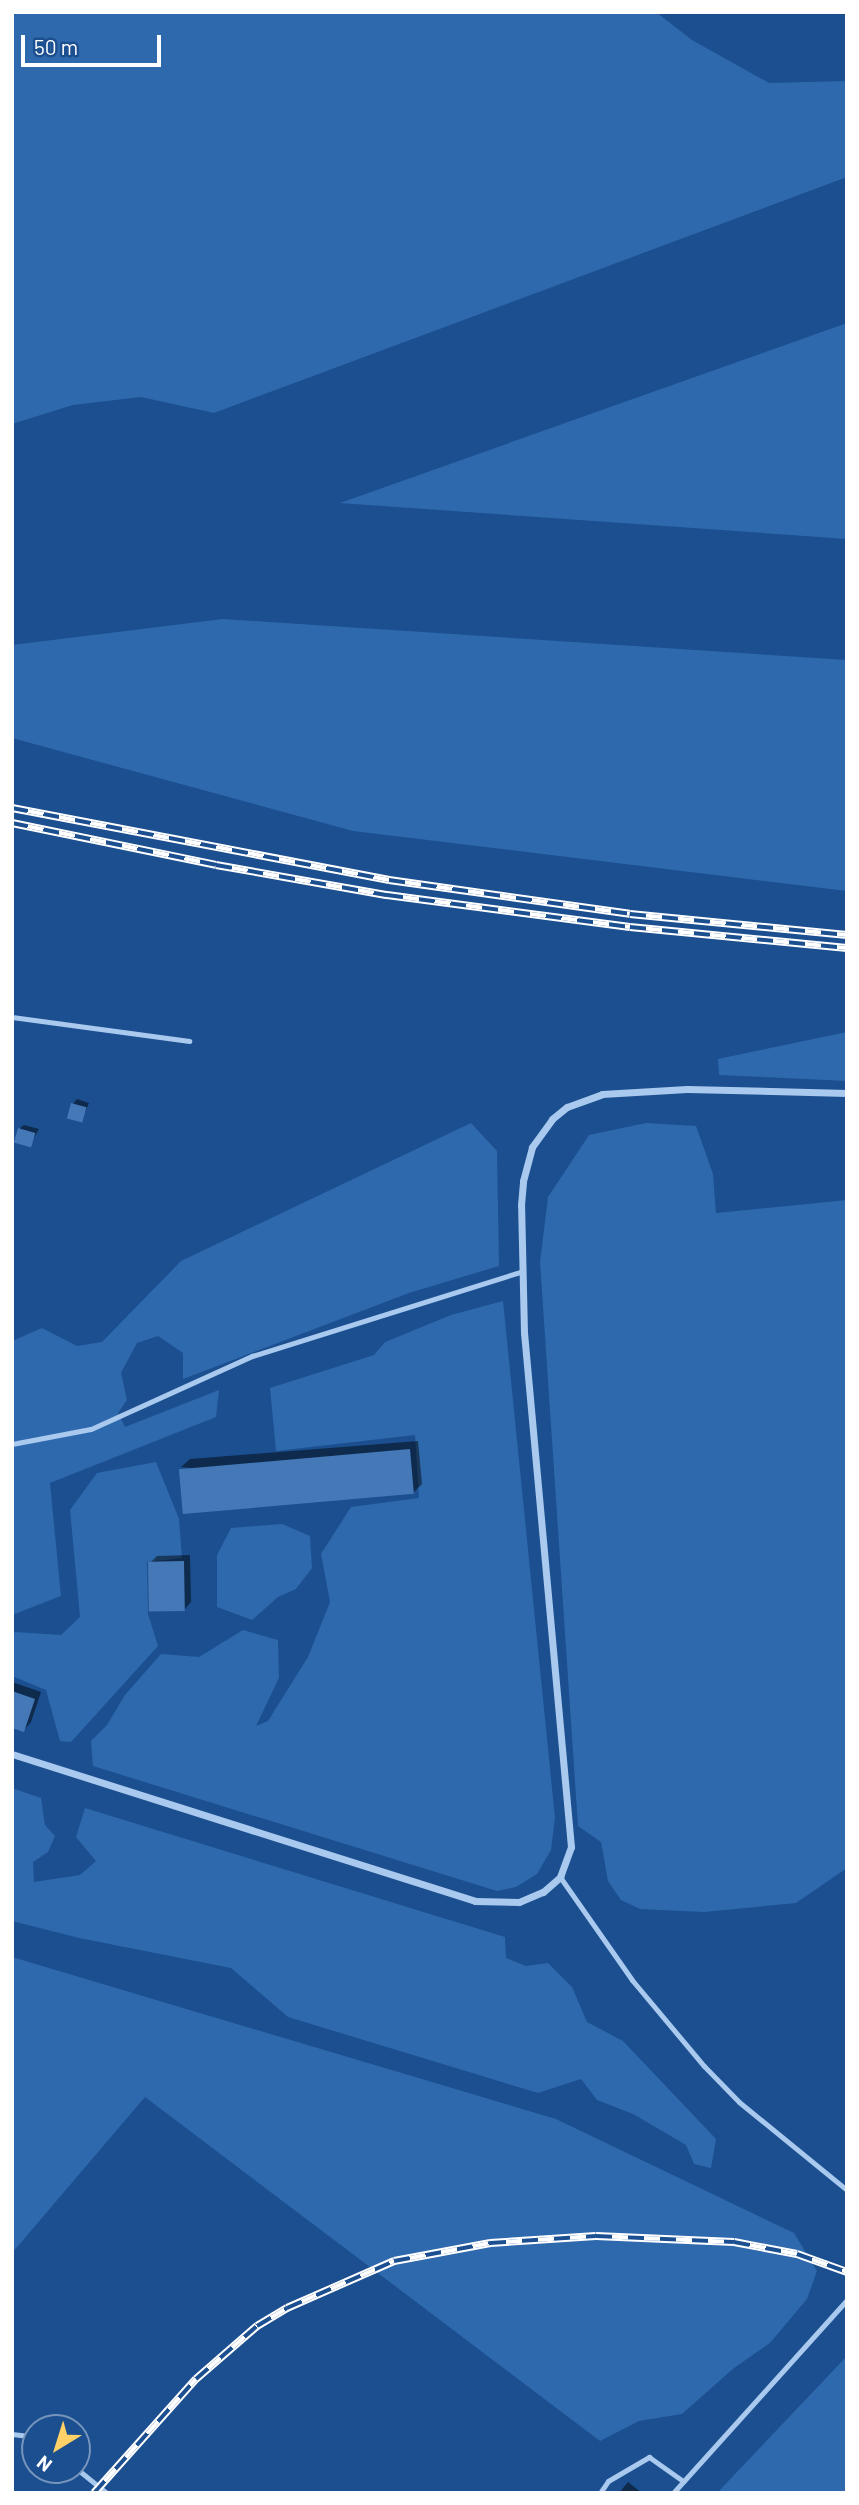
<!DOCTYPE html>
<style>
body{margin:0}
#map{position:relative;width:859px;height:2505px;overflow:hidden;background:#1b4f8f;font-family:Barlow,sans-serif}
div>[style]{position:absolute}
[style*='--x']{left:calc(var(--x)*1px);top:calc(var(--y)*1px);width:calc(var(--w)*1px);rotate:calc(var(--a)*1deg)}
.green>*{inset:0;background:#2e69ad}
.shadow>*{inset:0;background:#0007}
.building>*{inset:0;background:#4478b7;transform-origin:0 0}
.lane>*{height:5px;margin:-2.5px;padding:0 2.5px;transform-origin:2.5px;border-radius:2.5px;background:#a9c9ee}
.street>*{height:7px;margin:-3.5px;padding:0 3.5px;transform-origin:3.5px;border-radius:3.5px;background:#a9c9ee}
.rail>*{height:8px;margin-top:-4px;transform-origin:0;background:repeating-linear-gradient(90deg,#1b4f8f 0 16px,#fff 0 32px);box-sizing:border-box;border-block:2px solid #fff}
span{translate:-50% -50%;white-space:nowrap;text-align:center;line-height:1.15;-webkit-text-stroke:7px #1b4f8f;paint-order:stroke}
.frame{position:absolute;inset:0;border:14px solid #fff;pointer-events:none}
.north{position:absolute;left:21px;top:2414px;width:70px;height:70px;box-sizing:border-box;background:#1b4f8f;border:2px solid #7695bc;border-radius:50%;rotate:218deg;font-size:19px;font-weight:700;line-height:28px;text-align:center;color:#fff}
.north::after{content:'';display:block;margin:auto;width:24px;height:32px;background:#ffd166;clip-path:polygon(50% 0,100% 100%,50% 72%,0 100%)}
.scale{position:absolute;left:21px;top:35px;width:140px;height:32px;box-sizing:border-box;border:4px solid #fff;border-top:0;padding-left:9px;font-size:21px;line-height:24px;white-space:nowrap;color:#fff;-webkit-text-stroke:5px #1b4f8f;paint-order:stroke}
</style>
<div id="map">
<div class="green">
<i style="clip-path:polygon(12px 12px,656px 12px,692px 40px,769px 83px,847px 81px,847px 177px,214px 413px,141px 397px,73px 405px,12px 424px)"></i>
<i style="clip-path:polygon(847px 323px,847px 539px,340px 503px)"></i>
<i style="clip-path:polygon(223px 619px,847px 660px,847px 891px,353px 831px,12px 738px,12px 645px)"></i>
<i style="clip-path:polygon(847px 1032px,847px 1081px,719px 1075px,718px 1059px)"></i>
<i style="clip-path:polygon(471px 1123px,497px 1151px,499px 1266px,409px 1293px,183px 1379px,183px 1353px,158px 1336px,137px 1343px,121px 1373px,127px 1400px,118px 1413px,125px 1427px,219px 1390px,216px 1417px,50px 1483px,61px 1596px,12px 1615px,12px 1341px,42px 1328px,77px 1346px,102px 1342px,181px 1261px)"></i>
<i style="clip-path:polygon(646px 1123px,696px 1126px,713px 1174px,716px 1213px,847px 1200px,847px 1868px,796px 1903px,704px 1912px,640px 1909px,621px 1900px,608px 1881px,601px 1842px,578px 1826px,540px 1262px,548px 1197px,589px 1135px)"></i>
<i style="clip-path:polygon(503px 1301px,555px 1818px,551px 1850px,537px 1874px,516px 1887px,497px 1891px,93px 1766px,91px 1741px,107px 1725px,125px 1695px,161px 1654px,199px 1657px,243px 1630px,278px 1640px,279px 1678px,256px 1726px,268px 1721px,308px 1657px,330px 1602px,321px 1554px,351px 1507px,419px 1498px,415px 1435px,276px 1451px,270px 1388px,374px 1355px,385px 1342px,451px 1315px)"></i>
<i style="clip-path:polygon(156px 1462px,179px 1519px,182px 1558px,147px 1562px,148px 1614px,158px 1646px,71px 1742px,60px 1741px,46px 1690px,12px 1676px,12px 1636px,15px 1632px,61px 1635px,80px 1617px,70px 1510px,97px 1473px)"></i>
<i style="clip-path:polygon(282px 1524px,310px 1536px,312px 1568px,296px 1589px,278px 1597px,252px 1620px,217px 1607px,217px 1555px,231px 1528px)"></i>
<i style="clip-path:polygon(12px 1788px,41px 1798px,45px 1825px,55px 1836px,48px 1852px,33px 1862px,34px 1882px,80px 1875px,96px 1861px,76px 1837px,85px 1808px,505px 1937px,506px 1958px,526px 1966px,548px 1963px,572px 1987px,587px 2022px,623px 2041px,716px 2139px,711px 2168px,694px 2164px,686px 2145px,633px 2114px,597px 2100px,581px 2079px,538px 2093px,288px 2017px,231px 1968px,79px 1938px,12px 1921px)"></i>
<i style="clip-path:polygon(12px 1957px,556px 2119px,794px 2233px,817px 2271px,807px 2299px,770px 2343px,734px 2368px,682px 2414px,639px 2421px,600px 2441px,145px 2097px,12px 2253px)"></i>
<i style="clip-path:polygon(847px 2356px,847px 2493px,717px 2493px)"></i>
</div>
<div class="shadow">
<i style="clip-path:polygon(77px 1099px,89px 1103px,81px 1121px,73px 1104px)"></i>
<i style="clip-path:polygon(24px 1125px,39px 1129px,30px 1145px,19px 1129px)"></i>
<i style="clip-path:polygon(418px 1441px,422px 1484px,413px 1493px,181px 1467px,190px 1459px)"></i>
<i style="clip-path:polygon(190px 1555px,191px 1602px,184px 1610px,150px 1563px,157px 1556px)"></i>
<i style="clip-path:polygon(12px 1682px,41px 1692px,31px 1722px,24px 1730px,12px 1726px)"></i>
<i style="clip-path:polygon(628px 2482px,642px 2493px,619px 2493px)"></i>
</div>
<div class="building">
<i style="left:71px;top:1103px;width:16px;height:16px;rotate:15deg"></i>
<i style="left:18px;top:1128px;width:18px;height:15px;rotate:16deg"></i>
<i style="left:410px;top:1449px;width:45px;height:232px;rotate:85deg"></i>
<i style="left:184px;top:1561px;width:50px;height:36px;rotate:89deg"></i>
<i style="clip-path:polygon(12px 1691px,35px 1699px,24px 1732px,12px 1728px)"></i>
</div>
<div class="lane">
<i style="--x:12;--y:1017;--w:179;--a:7.7"></i>
<i style="--x:12;--y:1444;--w:80;--a:-10.8"></i>
<i style="--x:91;--y:1429;--w:177;--a:-24.4"></i>
<i style="--x:252;--y:1356;--w:284;--a:-17.4"></i>
<i style="--x:560;--y:1877;--w:126;--a:55"></i>
<i style="--x:632;--y:1980;--w:112;--a:50.1"></i>
<i style="--x:704;--y:2066;--w:50;--a:45.8"></i>
<i style="--x:739;--y:2102;--w:139;--a:39.2"></i>
<i style="--x:12;--y:2434;--w:23;--a:7"></i>
<i style="--x:77;--y:2469;--w:38;--a:39"></i>
<i style="--x:600;--y:2493;--w:14;--a:-56"></i>
<i style="--x:608;--y:2481;--w:48;--a:-30.3"></i>
<i style="--x:649;--y:2457;--w:42;--a:35.2"></i>
<i style="--x:673;--y:2493;--w:260;--a:-48"></i>
</div>
<div class="street">
<i style="--x:12;--y:1754;--w:486;--a:17.6"></i>
<i style="--x:475;--y:1901;--w:44;--a:1.3"></i>
<i style="--x:519;--y:1902;--w:26;--a:-23"></i>
<i style="--x:543;--y:1892;--w:23;--a:-41"></i>
<i style="--x:560;--y:1877;--w:32;--a:-70"></i>
<i style="--x:571;--y:1847;--w:516;--a:-95.22"></i>
<i style="--x:524;--y:1333;--w:128;--a:-91.3"></i>
<i style="--x:521;--y:1205;--w:24;--a:-85"></i>
<i style="--x:523;--y:1181;--w:35;--a:-75"></i>
<i style="--x:532;--y:1147;--w:34;--a:-54"></i>
<i style="--x:552;--y:1119;--w:19;--a:-39"></i>
<i style="--x:567;--y:1107;--w:37;--a:-20"></i>
<i style="--x:602;--y:1094;--w:85;--a:-3.4"></i>
<i style="--x:687;--y:1089;--w:160;--a:1.4"></i>
</div>
<div class="rail">
<i style="--x:12;--y:808;--w:384;--a:10.8"></i>
<i style="--x:389;--y:880;--w:243;--a:8"></i>
<i style="--x:630;--y:914;--w:218;--a:5.5"></i>
<i style="--x:12;--y:823;--w:208;--a:11.6"></i>
<i style="--x:216;--y:865;--w:174;--a:10"></i>
<i style="--x:387;--y:895;--w:245;--a:7.5"></i>
<i style="--x:630;--y:927;--w:218;--a:5.5"></i>
<i style="--x:94;--y:2493;--w:153;--a:-48.2"></i>
<i style="--x:196;--y:2379;--w:81;--a:-41"></i>
<i style="--x:257;--y:2326;--w:35;--a:-31"></i>
<i style="--x:287;--y:2308;--w:117;--a:-23.7"></i>
<i style="--x:394;--y:2261;--w:98;--a:-10.6"></i>
<i style="--x:490;--y:2243;--w:106;--a:-3.8"></i>
<i style="--x:596;--y:2236;--w:138;--a:2.5"></i>
<i style="--x:734;--y:2242;--w:64;--a:10.8"></i>
<i style="--x:797;--y:2254;--w:53;--a:19.8"></i>
</div>
<div class="frame"></div>
<div class="north">N</div>
<div class="scale">50 m</div>
</div>
